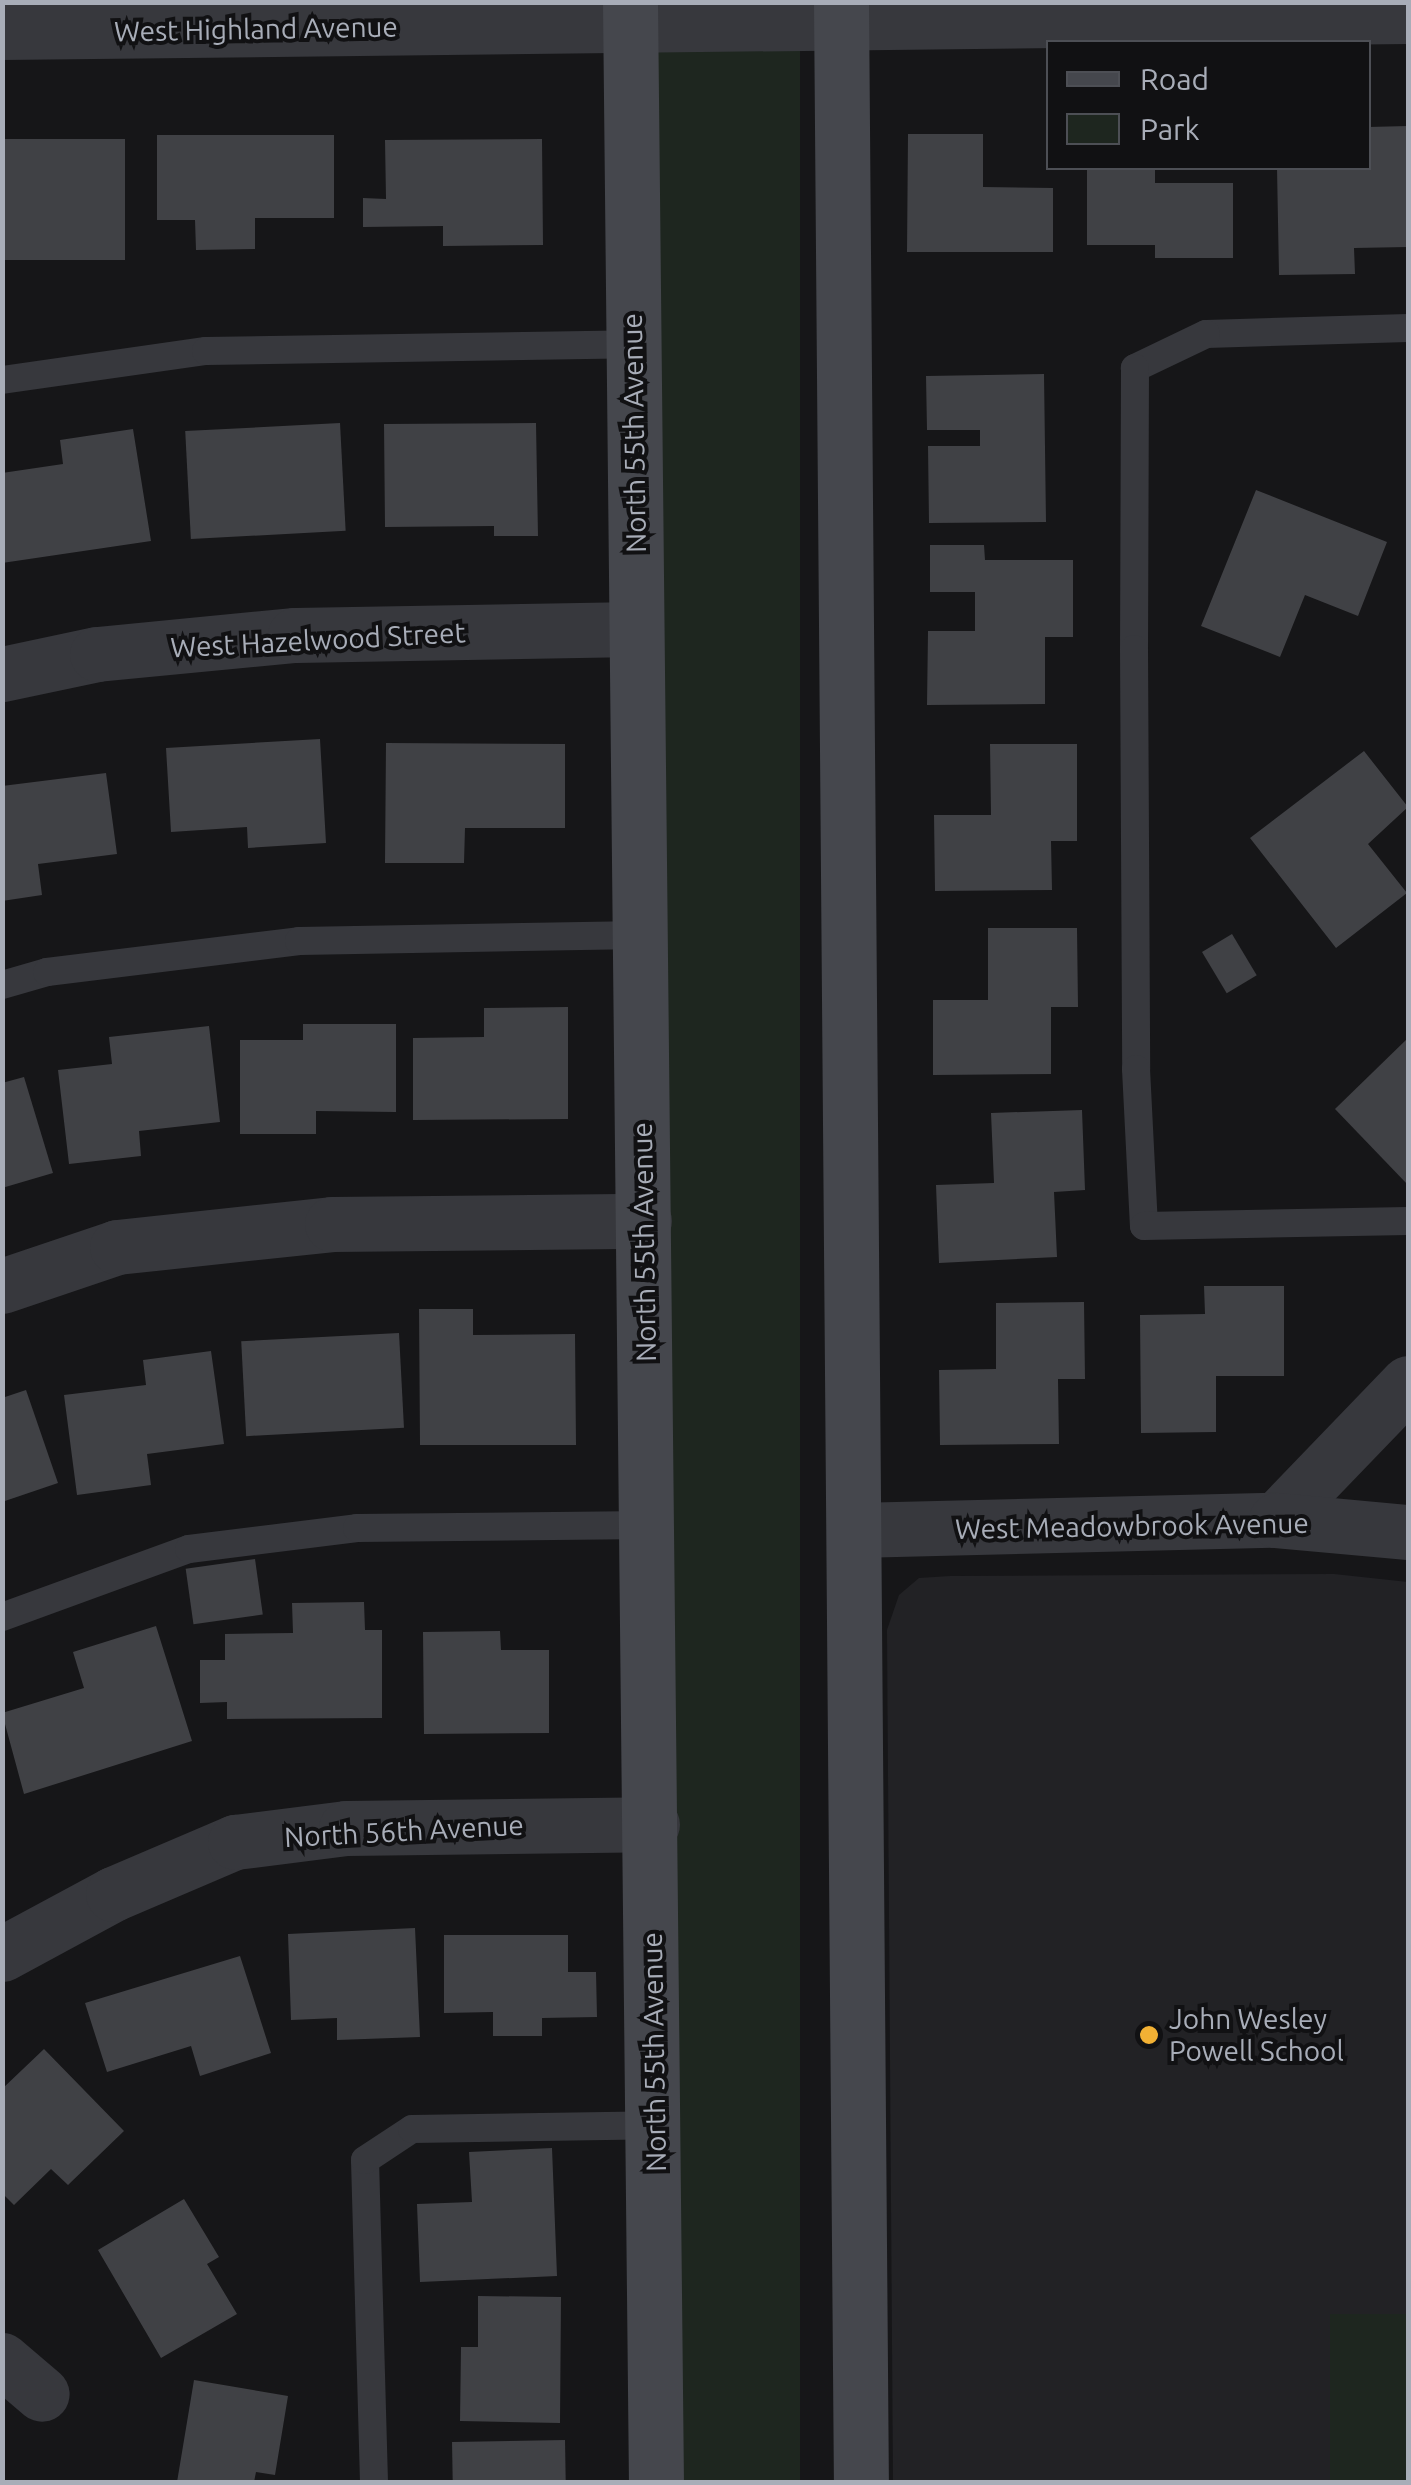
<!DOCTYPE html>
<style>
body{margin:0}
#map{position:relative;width:1411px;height:2485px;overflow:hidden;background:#161618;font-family:Ubuntu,sans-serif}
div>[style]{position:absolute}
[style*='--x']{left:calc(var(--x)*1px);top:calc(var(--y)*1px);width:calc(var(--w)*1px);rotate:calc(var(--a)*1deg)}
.built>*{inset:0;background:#222225}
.green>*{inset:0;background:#1e261f;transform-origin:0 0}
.building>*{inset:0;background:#404145;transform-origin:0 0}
.lane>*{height:28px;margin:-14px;padding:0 14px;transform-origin:14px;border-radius:14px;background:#37383d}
.street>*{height:55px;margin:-27.5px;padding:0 27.5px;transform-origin:27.5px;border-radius:27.5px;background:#37383d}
.secondary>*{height:55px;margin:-27.5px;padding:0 27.5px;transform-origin:27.5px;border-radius:27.5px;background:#45474d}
.dots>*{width:28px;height:28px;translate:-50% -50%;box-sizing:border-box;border:5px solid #111113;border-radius:50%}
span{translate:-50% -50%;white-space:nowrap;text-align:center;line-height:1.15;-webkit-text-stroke:8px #111113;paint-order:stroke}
.street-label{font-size:28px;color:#a8adb8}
.poi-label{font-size:28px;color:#a8adb8}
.left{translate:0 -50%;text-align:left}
.frame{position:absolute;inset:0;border:5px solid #a8adb8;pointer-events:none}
.legend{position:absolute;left:1046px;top:40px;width:325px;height:130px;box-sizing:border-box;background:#111113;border:2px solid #4d4f55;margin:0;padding:12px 18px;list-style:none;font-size:30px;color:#a8adb8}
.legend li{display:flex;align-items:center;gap:20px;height:50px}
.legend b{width:50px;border:2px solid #4d4f55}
</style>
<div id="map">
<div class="built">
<i style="clip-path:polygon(1334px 1574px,1408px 1582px,1408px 2482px,893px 2482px,887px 1630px,899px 1595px,919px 1578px,950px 1576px)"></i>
</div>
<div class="green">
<i style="left:653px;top:3px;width:147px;height:2479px"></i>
<i style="left:1408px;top:2314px;width:168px;height:78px;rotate:90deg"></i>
</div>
<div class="building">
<i style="clip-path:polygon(1408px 126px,1408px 247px,1354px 248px,1355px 274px,1279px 275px,1277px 168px,1368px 168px,1368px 127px)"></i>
<i style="clip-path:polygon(908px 134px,983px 134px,983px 187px,1053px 188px,1053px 252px,907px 252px)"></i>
<i style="clip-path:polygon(157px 135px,334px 135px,334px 218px,255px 218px,255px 249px,196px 250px,195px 220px,157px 220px)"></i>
<i style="left:2px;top:139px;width:123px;height:121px"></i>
<i style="clip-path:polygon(542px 139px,543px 245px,443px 246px,443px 226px,363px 227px,363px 198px,386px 199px,385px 140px)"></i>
<i style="clip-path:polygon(1087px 168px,1155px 168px,1155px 183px,1233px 183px,1233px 258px,1155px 258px,1155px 245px,1087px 245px)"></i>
<i style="clip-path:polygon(1044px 374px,1046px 522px,929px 523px,928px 446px,980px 446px,980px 430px,927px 430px,926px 376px)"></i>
<i style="left:340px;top:423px;width:108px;height:155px;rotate:87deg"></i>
<i style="clip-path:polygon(536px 423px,538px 536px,494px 536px,494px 526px,385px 527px,384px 424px)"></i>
<i style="clip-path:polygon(133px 429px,151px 541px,2px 563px,2px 473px,63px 464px,60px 440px)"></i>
<i style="clip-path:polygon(1256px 490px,1387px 542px,1358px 616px,1305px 595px,1280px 657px,1201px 626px)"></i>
<i style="clip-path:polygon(930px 545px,984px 545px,985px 560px,1073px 560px,1073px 637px,1045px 637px,1045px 704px,927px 705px,928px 631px,975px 631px,975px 592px,930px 592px)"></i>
<i style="clip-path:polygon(320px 739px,326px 843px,248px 848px,247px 827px,171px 832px,166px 748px)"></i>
<i style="clip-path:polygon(386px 743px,565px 744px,565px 828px,465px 828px,464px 863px,385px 863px)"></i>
<i style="clip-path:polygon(990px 744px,1077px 744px,1077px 841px,1051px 841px,1052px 890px,935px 891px,934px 815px,991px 815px)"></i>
<i style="clip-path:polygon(1364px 751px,1408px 807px,1368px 844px,1407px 893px,1336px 948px,1250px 838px)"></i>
<i style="clip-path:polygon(106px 773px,117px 854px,38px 864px,42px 895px,2px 901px,2px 786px)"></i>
<i style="clip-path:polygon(988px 928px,1077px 928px,1078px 1007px,1051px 1007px,1051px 1074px,933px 1075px,933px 1000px,988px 1000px)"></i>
<i style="left:1232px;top:934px;width:48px;height:35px;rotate:59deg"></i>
<i style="clip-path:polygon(568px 1007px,568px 1119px,413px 1120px,413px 1038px,484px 1037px,484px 1008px)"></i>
<i style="clip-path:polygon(303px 1024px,396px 1024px,396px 1112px,316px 1111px,316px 1134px,240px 1134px,240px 1040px,303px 1040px)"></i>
<i style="clip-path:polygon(209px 1026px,220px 1122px,139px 1131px,141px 1156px,69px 1164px,58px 1070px,112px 1064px,109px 1037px)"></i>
<i style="clip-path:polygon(1408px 1038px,1408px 1185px,1335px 1109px)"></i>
<i style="clip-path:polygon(24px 1077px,53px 1173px,2px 1188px,2px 1083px)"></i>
<i style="clip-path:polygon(1082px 1110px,1085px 1190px,1054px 1192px,1057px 1257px,939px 1263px,936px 1185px,994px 1183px,991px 1113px)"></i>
<i style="clip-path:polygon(1204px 1286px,1284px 1286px,1284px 1376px,1216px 1376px,1216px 1432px,1141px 1433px,1140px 1315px,1205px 1314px)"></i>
<i style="clip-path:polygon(1084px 1302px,1085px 1379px,1058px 1379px,1059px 1444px,940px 1445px,939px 1370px,996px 1369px,996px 1303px)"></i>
<i style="clip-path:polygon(419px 1309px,473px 1309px,473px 1335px,575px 1334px,576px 1445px,420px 1445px)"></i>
<i style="left:399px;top:1333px;width:95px;height:158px;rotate:87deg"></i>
<i style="clip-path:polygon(211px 1351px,224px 1444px,147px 1454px,151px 1485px,77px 1495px,64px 1395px,146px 1385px,143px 1360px)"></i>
<i style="clip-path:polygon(26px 1390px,58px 1483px,2px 1502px,2px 1398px)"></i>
<i style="left:255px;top:1559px;width:56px;height:70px;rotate:82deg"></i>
<i style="clip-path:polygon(364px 1602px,365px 1630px,382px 1630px,382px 1718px,227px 1719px,227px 1702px,200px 1703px,200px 1660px,225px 1660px,225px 1634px,293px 1633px,292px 1603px)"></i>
<i style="clip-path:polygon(156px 1626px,192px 1741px,24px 1794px,2px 1713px,84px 1688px,73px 1652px)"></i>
<i style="clip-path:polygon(500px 1631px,501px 1650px,549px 1650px,549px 1733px,424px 1734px,423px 1632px)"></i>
<i style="clip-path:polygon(415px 1928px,420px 2037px,337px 2040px,337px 2018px,291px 2020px,288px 1934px)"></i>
<i style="clip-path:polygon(444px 1935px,568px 1935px,568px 1972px,596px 1972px,597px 2017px,542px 2018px,542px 2036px,493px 2036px,493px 2012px,444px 2013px)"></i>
<i style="clip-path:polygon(240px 1956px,271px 2053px,200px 2076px,191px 2046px,107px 2072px,85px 2003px)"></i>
<i style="clip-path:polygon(44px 2049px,124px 2131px,68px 2185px,51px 2169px,14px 2205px,2px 2193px,2px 2089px)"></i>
<i style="clip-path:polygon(552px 2148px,557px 2276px,420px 2282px,417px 2204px,472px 2202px,469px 2152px)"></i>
<i style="clip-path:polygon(184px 2199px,219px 2257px,207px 2264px,237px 2314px,161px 2358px,98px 2250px)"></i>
<i style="clip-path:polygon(478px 2296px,561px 2297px,560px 2423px,460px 2421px,461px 2347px,478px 2347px)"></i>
<i style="clip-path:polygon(194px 2380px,288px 2396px,275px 2475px,256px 2472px,254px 2482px,177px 2482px)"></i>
<i style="left:565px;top:2440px;width:42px;height:113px;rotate:89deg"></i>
</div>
<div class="lane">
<i style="--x:1408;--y:328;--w:202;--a:178.3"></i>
<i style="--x:1206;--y:334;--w:79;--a:154.4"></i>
<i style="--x:1135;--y:368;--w:281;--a:90.2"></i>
<i style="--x:1134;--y:649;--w:420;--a:89.7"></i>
<i style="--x:1136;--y:1069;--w:157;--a:87.1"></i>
<i style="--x:1144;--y:1226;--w:264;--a:-1.1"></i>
<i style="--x:2;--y:380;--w:206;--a:-8.1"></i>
<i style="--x:206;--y:351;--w:427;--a:-0.9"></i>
<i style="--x:2;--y:985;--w:47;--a:-16.1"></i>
<i style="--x:47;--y:972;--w:254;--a:-7"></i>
<i style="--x:299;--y:941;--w:342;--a:-1"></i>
<i style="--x:2;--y:1617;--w:199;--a:-20"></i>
<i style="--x:189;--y:1549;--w:169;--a:-7.1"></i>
<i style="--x:357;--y:1528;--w:291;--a:-0.6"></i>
<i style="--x:374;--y:2482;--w:322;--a:-91.6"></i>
<i style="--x:365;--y:2160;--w:56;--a:-33.4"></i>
<i style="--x:412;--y:2129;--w:243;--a:-0.9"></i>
</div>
<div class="street">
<i style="--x:2;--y:32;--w:1406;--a:-0.65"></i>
<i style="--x:2;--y:674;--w:97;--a:-11.9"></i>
<i style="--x:97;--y:654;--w:199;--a:-5.5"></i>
<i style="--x:295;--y:635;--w:341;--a:-1"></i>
<i style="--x:2;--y:1286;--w:121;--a:-18.7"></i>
<i style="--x:117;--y:1247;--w:216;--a:-6.1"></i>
<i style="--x:332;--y:1224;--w:312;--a:-0.6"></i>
<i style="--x:1276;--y:1520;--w:190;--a:-46.1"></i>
<i style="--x:855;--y:1530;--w:421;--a:-1.4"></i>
<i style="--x:1276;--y:1520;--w:133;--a:5.2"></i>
<i style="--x:2;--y:1954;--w:126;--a:-28.4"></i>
<i style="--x:113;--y:1894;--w:133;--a:-23.1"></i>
<i style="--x:235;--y:1842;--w:112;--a:-7.2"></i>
<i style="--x:346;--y:1828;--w:306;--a:-0.7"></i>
<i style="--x:2;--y:2360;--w:52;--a:40.4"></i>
</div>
<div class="secondary">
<i style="--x:630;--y:2;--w:2480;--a:89.4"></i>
<i style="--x:841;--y:2;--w:2480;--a:89.54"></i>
</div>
<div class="dots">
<i style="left:1149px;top:2035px;background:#f2b134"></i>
</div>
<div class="street-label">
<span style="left:256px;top:29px;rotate:-1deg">West Highland Avenue</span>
<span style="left:634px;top:433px;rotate:-91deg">North 55th Avenue</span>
<span style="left:318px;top:640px;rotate:-3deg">West Hazelwood Street</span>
<span style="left:644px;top:1242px;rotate:-91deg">North 55th Avenue</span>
<span style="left:1132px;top:1526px;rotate:-1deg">West Meadowbrook Avenue</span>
<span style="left:404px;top:1831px;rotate:-3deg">North 56th Avenue</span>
<span style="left:654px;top:2052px;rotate:-91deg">North 55th Avenue</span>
</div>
<div class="poi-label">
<span class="left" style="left:1169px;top:2035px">John Wesley<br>Powell School</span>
</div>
<div class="frame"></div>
<ul class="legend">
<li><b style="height:12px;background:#45474d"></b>Road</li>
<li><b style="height:28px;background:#1e261f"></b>Park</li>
</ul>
</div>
